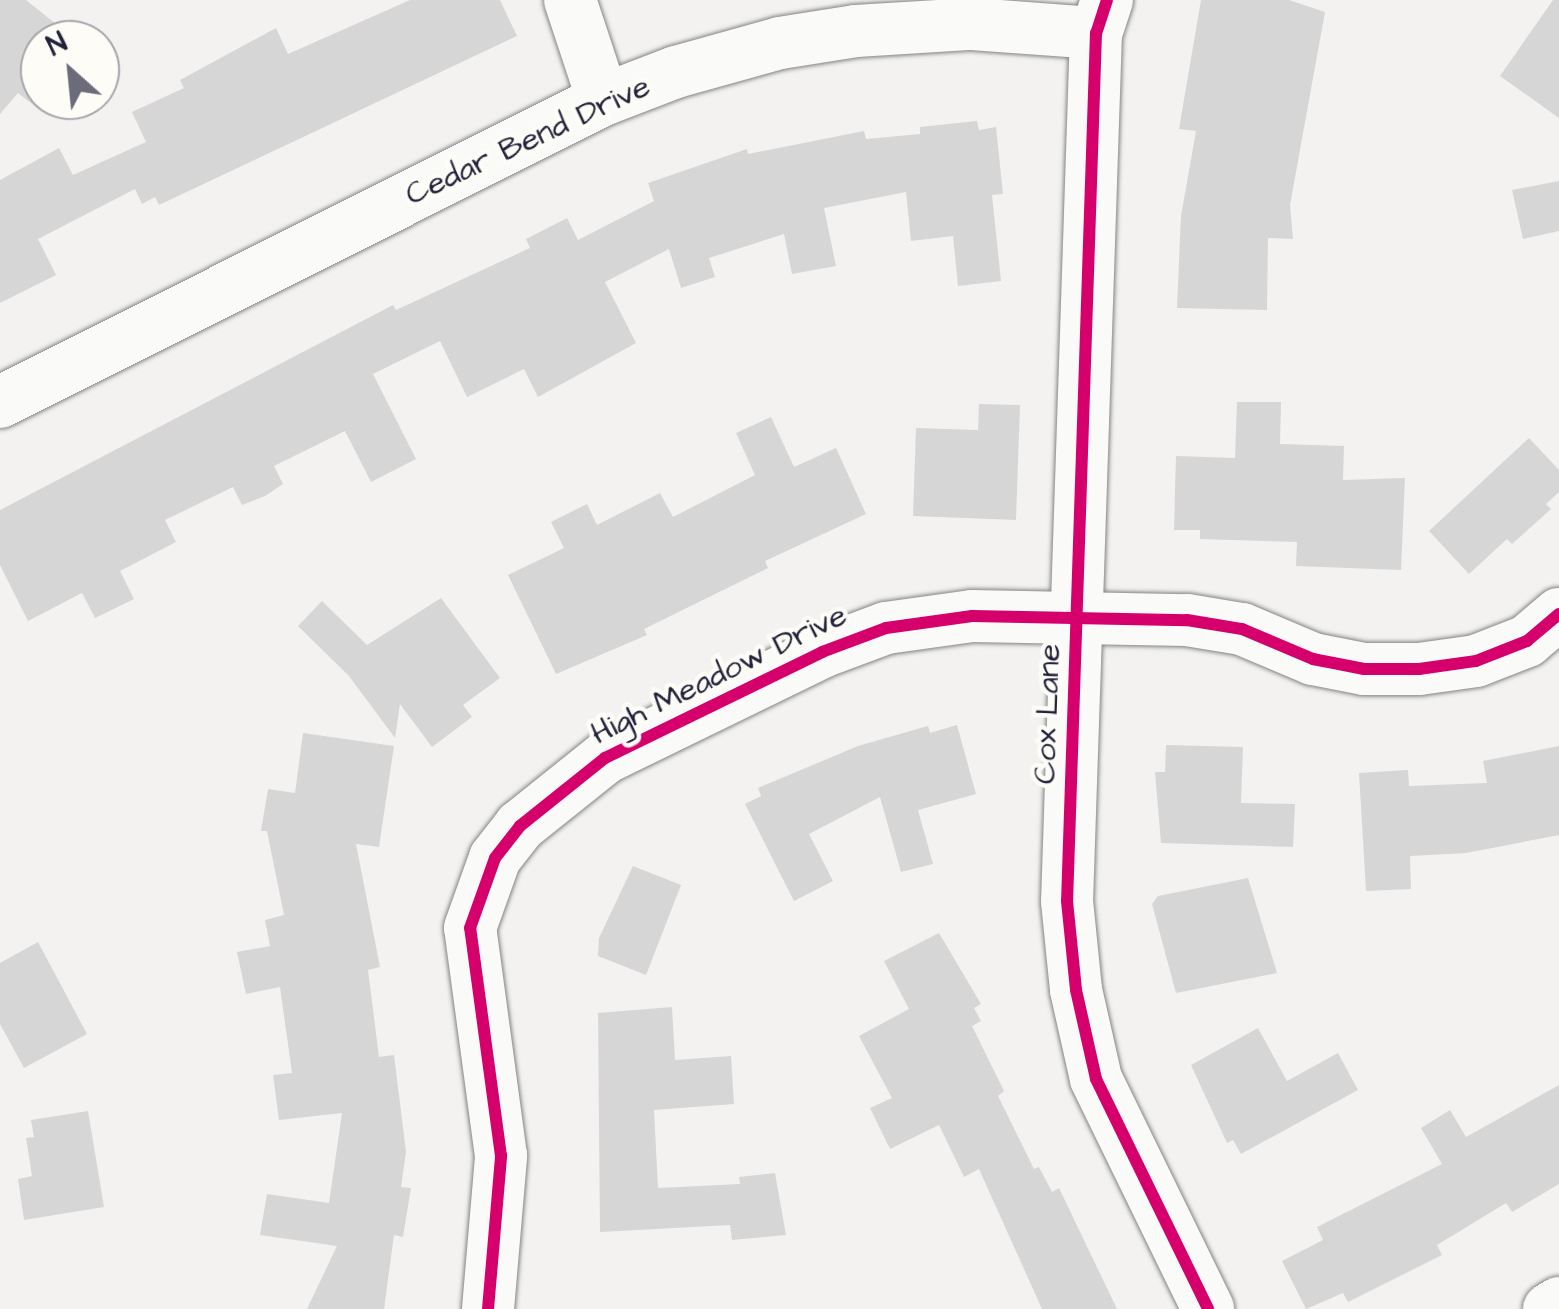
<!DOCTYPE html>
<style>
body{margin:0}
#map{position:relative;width:1559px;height:1309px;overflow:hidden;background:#f3f2f0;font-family:"Architects Daughter",sans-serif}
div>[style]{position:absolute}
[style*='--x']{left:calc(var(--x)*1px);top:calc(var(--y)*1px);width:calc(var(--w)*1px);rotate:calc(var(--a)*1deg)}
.building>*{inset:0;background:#d7d6d6}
.roads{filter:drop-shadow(0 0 2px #848488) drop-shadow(0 0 2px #848488)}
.minor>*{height:52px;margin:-26px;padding:0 26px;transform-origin:26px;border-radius:26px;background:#fafaf8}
.cycleway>*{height:12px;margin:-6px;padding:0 6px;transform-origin:6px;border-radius:6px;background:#d6006c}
span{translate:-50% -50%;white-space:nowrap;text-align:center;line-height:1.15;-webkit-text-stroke:9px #fdfcf7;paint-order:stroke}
.street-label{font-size:32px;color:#22223b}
.north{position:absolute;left:20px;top:20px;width:100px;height:100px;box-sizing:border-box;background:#fdfcf7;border:2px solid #a5a5ac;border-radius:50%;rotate:333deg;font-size:28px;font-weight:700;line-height:40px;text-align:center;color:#22223b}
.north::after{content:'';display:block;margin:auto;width:35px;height:45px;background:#6b6b7a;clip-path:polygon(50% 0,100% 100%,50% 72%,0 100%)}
</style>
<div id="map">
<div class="building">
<i style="clip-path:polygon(0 0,26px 0,76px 40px,40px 40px,40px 110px,18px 93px,0 114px)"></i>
<i style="clip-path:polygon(410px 0,500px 0,517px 36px,159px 205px,155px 197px,142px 204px,135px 189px,38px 239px,56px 275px,0 303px,0 180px,59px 148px,73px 175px,146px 142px,132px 112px,184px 88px,180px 80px,276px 28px,288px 54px)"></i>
<i style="clip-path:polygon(1201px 0,1289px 0,1325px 12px,1290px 205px,1293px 239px,1268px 238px,1267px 310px,1177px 308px,1181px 216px,1196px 131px,1179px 129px)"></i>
<i style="clip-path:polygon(1553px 0,1559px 0,1559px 118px,1500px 76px)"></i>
<i style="clip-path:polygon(977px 121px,979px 130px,996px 127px,1003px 194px,992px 195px,1001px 281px,958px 286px,953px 236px,911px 241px,906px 192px,824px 208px,836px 266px,792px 274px,784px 234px,709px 258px,715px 277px,681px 288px,669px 249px,605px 282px,636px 343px,538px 397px,524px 369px,467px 397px,440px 341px,373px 374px,416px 459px,371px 482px,345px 431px,274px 466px,283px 484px,265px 496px,242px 505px,233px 487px,165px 520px,176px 542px,120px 571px,134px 599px,95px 618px,82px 593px,28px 621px,0 565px,0 510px,393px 305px,396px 310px,530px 248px,526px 239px,567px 218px,578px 240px,654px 201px,648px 183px,747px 149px,748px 154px,864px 131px,866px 139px,920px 134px,920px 127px)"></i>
<i style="clip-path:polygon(1559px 181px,1559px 231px,1523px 239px,1512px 190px)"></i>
<i style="clip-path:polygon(1237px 402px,1281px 402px,1280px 444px,1344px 446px,1343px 480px,1405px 478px,1401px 570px,1296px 566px,1297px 542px,1200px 539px,1200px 530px,1174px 530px,1176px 456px,1235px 458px)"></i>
<i style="clip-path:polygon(979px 404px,1020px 405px,1016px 520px,913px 516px,916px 428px,978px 430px)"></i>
<i style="clip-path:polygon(771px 417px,794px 467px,836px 448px,866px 514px,765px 561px,768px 568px,644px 629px,647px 635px,556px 674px,508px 575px,564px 548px,551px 522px,587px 504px,597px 525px,660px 493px,673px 517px,755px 475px,736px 433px)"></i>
<i style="clip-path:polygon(1529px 438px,1559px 470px,1559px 492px,1546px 504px,1551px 509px,1512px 544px,1507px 539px,1469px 574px,1429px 531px)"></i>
<i style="clip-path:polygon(441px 598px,500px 678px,463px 705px,472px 717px,432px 747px,400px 704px,395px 738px,349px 676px,298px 626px,322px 601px,367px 645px)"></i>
<i style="clip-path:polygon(957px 725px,976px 794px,918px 810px,933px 864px,901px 872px,880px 797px,809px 834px,833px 881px,794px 901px,745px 804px,761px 796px,758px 788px,858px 746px,928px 726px,930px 733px)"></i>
<i style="clip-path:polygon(303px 733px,394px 746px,379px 847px,356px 844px,380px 967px,368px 970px,379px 1057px,394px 1055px,406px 1152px,401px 1187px,411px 1188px,403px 1237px,394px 1235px,384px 1309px,307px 1309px,337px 1246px,260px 1235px,267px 1194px,329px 1203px,342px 1113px,279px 1120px,273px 1075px,292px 1073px,280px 987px,246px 994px,237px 952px,270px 946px,265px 920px,284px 915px,267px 831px,261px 831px,268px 789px,295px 793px)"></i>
<i style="clip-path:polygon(1166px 745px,1243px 747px,1241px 803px,1295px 804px,1293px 847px,1161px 843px,1155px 772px,1165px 772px)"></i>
<i style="clip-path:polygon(1559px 746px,1559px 835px,1466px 853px,1410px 856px,1411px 889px,1366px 891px,1359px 773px,1408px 770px,1409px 786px,1487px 783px,1483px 761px)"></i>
<i style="clip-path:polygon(633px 866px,681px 885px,646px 975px,598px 956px,599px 938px)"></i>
<i style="clip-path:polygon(1248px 878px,1277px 973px,1176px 993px,1152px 904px,1158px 896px)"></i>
<i style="clip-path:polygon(939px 933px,981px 1004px,974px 1008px,981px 1021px,972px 1026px,1004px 1091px,998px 1096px,1034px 1169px,1039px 1167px,1052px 1192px,1059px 1188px,1117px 1309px,1042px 1309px,979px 1169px,964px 1177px,939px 1125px,890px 1149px,870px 1108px,892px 1098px,859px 1036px,909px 1009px,884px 961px)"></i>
<i style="clip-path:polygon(38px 942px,87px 1034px,24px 1068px,0 1024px,0 963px)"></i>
<i style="clip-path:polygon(672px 1007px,675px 1060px,731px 1056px,734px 1104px,654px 1110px,658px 1188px,740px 1184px,739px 1177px,775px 1173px,786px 1235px,732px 1240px,730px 1225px,600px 1232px,598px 1013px)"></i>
<i style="clip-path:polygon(1258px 1028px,1287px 1081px,1338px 1053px,1358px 1090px,1241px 1154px,1233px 1140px,1227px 1143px,1191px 1065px)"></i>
<i style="clip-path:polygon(1559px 1085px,1559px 1184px,1512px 1212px,1506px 1203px,1437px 1245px,1442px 1255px,1348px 1302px,1343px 1293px,1306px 1309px,1282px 1261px,1323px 1240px,1317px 1227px,1442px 1164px,1421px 1128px,1450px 1110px,1466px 1137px)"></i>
<i style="clip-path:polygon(88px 1111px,104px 1207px,24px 1220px,18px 1179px,32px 1176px,26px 1138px,34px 1137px,31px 1120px)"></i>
</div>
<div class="roads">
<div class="minor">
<i style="--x:570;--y:0;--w:105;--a:71.7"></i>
<i style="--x:1107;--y:0;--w:35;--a:108"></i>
<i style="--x:1096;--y:33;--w:868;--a:91.91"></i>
<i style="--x:1067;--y:901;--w:89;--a:84.2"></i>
<i style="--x:1076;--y:990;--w:91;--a:77.3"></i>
<i style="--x:1096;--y:1079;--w:256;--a:64"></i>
<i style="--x:0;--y:402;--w:674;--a:-26.6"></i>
<i style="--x:603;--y:100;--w:78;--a:-21"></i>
<i style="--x:676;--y:72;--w:108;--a:-15.6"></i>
<i style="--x:780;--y:43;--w:77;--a:-9"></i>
<i style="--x:856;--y:31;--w:116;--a:-3.5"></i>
<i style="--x:972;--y:24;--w:124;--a:4.2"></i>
<i style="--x:488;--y:1309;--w:154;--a:-85.1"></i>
<i style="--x:501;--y:1156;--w:230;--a:-97.7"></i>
<i style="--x:470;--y:928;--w:74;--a:-70.3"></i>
<i style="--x:495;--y:858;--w:41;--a:-52"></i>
<i style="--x:520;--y:826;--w:109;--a:-38.7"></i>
<i style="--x:605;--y:758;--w:242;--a:-26"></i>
<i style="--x:822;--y:652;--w:68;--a:-20.6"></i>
<i style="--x:886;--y:628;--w:87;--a:-7.9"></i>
<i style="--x:972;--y:616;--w:215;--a:1.1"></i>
<i style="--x:1187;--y:620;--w:56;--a:9.3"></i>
<i style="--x:1242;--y:629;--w:77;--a:22.9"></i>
<i style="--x:1313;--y:659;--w:52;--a:11.1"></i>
<i style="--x:1364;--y:669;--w:55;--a:0"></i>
<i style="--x:1419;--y:669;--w:58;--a:-8"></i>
<i style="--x:1476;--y:661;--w:55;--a:-21.4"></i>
<i style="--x:1527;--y:641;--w:42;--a:-40.2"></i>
<i style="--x:1549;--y:1309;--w:12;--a:-31"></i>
</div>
</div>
<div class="cycleway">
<i style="--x:1107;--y:0;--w:35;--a:108"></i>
<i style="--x:1096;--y:33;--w:868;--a:91.91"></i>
<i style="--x:1067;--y:901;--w:89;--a:84.2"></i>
<i style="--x:1076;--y:990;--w:91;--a:77.3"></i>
<i style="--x:1096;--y:1079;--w:256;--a:64"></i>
<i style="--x:488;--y:1309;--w:154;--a:-85.1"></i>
<i style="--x:501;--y:1156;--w:230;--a:-97.7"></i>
<i style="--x:470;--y:928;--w:74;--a:-70.3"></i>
<i style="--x:495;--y:858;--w:41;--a:-52"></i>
<i style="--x:520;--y:826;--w:109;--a:-38.7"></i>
<i style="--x:605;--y:758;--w:242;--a:-26"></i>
<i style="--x:822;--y:652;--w:68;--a:-20.6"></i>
<i style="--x:886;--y:628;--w:87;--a:-7.9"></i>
<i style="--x:972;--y:616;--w:215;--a:1.1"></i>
<i style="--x:1187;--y:620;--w:56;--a:9.3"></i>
<i style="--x:1242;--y:629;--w:77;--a:22.9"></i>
<i style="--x:1313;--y:659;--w:52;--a:11.1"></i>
<i style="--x:1364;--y:669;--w:55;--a:0"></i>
<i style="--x:1419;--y:669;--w:58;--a:-8"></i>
<i style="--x:1476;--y:661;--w:55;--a:-21.4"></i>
<i style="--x:1527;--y:641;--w:42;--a:-40.2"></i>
</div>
<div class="street-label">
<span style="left:528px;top:141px;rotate:-25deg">Cedar Bend Drive</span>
<span style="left:719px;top:675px;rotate:-26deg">High Meadow Drive</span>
<span style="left:1048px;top:714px;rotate:-88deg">Cox Lane</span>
</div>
<div class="north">N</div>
</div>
